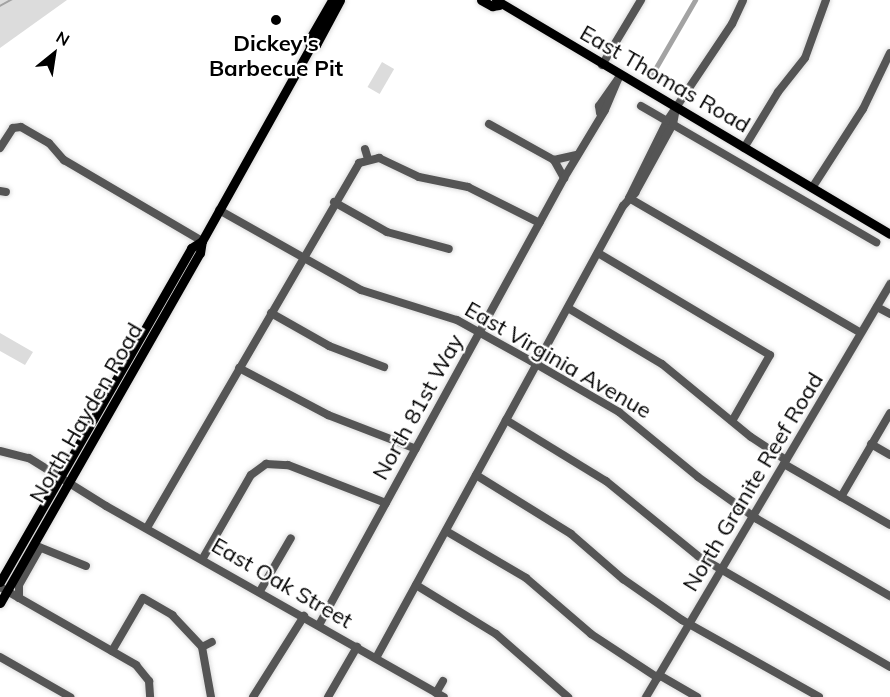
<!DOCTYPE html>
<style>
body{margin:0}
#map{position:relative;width:890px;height:697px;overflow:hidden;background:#fff;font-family:Mulish,sans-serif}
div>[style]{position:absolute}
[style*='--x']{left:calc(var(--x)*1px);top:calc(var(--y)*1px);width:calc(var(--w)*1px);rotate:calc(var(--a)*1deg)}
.green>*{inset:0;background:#dcdcdc;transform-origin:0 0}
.stream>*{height:1.5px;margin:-0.75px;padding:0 0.75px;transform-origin:0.75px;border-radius:0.75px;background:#a3a3a3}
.canal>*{height:5px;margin:-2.5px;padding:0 2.5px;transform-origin:2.5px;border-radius:2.5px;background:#a3a3a3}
.roads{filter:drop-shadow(0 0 2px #dbdbdb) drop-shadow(0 0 2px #dbdbdb)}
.minor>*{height:8px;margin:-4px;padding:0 4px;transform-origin:4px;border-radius:4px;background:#555}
.major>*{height:9px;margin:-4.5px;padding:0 4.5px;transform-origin:4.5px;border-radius:4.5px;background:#000}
.dots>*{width:16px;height:16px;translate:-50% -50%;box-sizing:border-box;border:3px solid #fff;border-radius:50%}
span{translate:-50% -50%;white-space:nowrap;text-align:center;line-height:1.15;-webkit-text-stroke:4.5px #fff;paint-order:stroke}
.poi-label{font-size:22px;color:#000;font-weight:700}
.street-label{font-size:22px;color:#000}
.north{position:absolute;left:24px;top:24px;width:60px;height:60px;-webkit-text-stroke:4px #fff;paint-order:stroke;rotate:30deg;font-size:16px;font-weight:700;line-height:24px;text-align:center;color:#000}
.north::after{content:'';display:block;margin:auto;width:21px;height:27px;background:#000;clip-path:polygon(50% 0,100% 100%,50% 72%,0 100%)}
</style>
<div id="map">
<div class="green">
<i style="clip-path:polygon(0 0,67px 0,0 48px)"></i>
<i style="left:382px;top:62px;width:14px;height:29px;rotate:30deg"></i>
<i style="clip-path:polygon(0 333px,33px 352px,25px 365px,0 351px)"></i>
</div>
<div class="stream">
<i style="--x:0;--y:6;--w:13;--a:-29"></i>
</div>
<div class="canal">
<i style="--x:651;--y:76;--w:88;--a:-59.9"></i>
</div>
<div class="roads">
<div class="minor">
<i style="--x:602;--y:65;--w:76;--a:-59"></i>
<i style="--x:641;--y:106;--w:272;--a:30.1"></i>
<i style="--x:600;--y:113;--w:7;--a:-98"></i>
<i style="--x:599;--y:106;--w:37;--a:-55"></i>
<i style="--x:489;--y:124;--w:74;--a:29"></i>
<i style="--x:554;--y:160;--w:21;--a:61"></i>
<i style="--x:0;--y:148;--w:24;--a:-57"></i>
<i style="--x:13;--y:128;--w:8;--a:-7"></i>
<i style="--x:21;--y:127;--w:32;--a:30"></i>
<i style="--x:49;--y:143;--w:23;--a:49"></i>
<i style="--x:64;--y:160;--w:160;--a:30.4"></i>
<i style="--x:744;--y:148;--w:66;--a:-58.7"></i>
<i style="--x:778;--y:92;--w:43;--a:-51.5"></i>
<i style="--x:805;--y:58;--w:62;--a:-70.1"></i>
<i style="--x:365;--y:149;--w:10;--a:73"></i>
<i style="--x:554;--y:160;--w:23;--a:-13"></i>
<i style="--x:812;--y:188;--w:94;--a:-57.2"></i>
<i style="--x:863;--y:109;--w:62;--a:-64.3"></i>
<i style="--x:0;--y:191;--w:6;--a:9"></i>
<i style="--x:629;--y:198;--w:268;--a:30.2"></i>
<i style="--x:629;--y:198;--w:86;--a:-63.7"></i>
<i style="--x:667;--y:121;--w:117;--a:-56.2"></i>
<i style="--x:732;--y:24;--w:26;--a:-65"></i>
<i style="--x:334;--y:202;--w:61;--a:29.5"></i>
<i style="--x:387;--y:232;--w:64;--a:15.3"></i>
<i style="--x:219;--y:210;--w:163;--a:29.4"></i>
<i style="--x:361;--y:290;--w:101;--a:17.4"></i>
<i style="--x:457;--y:320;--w:85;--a:29"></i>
<i style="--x:531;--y:361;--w:102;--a:30.1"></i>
<i style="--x:619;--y:412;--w:102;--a:39.4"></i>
<i style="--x:698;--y:477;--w:72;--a:35.4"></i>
<i style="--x:757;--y:519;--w:154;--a:30.1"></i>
<i style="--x:598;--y:253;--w:200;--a:30.7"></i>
<i style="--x:770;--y:355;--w:76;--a:119.9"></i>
<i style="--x:877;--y:307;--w:15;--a:28"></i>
<i style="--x:568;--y:308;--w:109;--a:30.8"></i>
<i style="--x:662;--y:364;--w:115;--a:39.4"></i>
<i style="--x:751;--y:437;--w:42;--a:33.3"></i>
<i style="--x:271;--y:313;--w:67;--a:29.6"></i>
<i style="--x:329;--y:346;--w:59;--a:20.9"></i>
<i style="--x:239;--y:368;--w:101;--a:27.8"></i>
<i style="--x:328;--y:415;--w:94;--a:21.1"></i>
<i style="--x:506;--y:420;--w:117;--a:31.4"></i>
<i style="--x:606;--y:481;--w:119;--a:39.2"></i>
<i style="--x:698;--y:556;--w:222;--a:30"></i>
<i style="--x:871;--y:444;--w:22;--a:30"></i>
<i style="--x:0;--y:451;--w:30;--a:14"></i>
<i style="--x:29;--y:458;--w:91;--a:31.9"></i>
<i style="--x:106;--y:506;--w:388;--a:29.5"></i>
<i style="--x:784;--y:464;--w:122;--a:29.9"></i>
<i style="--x:476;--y:475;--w:112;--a:31.8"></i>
<i style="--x:571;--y:534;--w:69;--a:40.9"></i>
<i style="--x:623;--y:579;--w:72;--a:34.8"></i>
<i style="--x:682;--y:620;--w:157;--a:29.3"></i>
<i style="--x:841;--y:497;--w:97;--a:-59.7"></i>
<i style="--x:148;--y:526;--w:420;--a:-59.8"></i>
<i style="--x:359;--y:163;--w:21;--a:-14"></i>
<i style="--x:379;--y:158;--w:44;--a:25.4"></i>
<i style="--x:419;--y:177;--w:50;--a:11.5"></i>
<i style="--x:468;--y:187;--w:80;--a:26.6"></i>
<i style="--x:446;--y:531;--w:93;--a:30.4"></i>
<i style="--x:526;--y:578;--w:86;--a:40.7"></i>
<i style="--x:591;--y:634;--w:80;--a:33.3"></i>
<i style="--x:34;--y:545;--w:56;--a:22"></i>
<i style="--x:203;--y:558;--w:96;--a:-60"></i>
<i style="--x:251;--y:475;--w:19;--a:-36"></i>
<i style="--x:266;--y:464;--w:22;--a:3"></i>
<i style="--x:288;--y:465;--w:105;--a:21.2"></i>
<i style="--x:416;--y:585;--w:94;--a:31.5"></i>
<i style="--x:496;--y:634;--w:96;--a:41.2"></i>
<i style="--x:0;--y:587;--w:157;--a:29.8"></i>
<i style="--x:136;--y:665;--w:21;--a:51"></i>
<i style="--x:149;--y:681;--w:16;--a:86"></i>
<i style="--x:260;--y:591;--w:61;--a:-59.7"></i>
<i style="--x:19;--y:598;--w:13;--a:-90"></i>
<i style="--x:19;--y:585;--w:43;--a:-60.4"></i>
<i style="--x:319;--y:625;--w:510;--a:-61.27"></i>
<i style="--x:564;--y:178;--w:79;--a:-58.9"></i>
<i style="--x:605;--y:110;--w:38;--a:-67"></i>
<i style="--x:202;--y:647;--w:11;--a:-27"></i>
<i style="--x:112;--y:651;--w:61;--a:-59.7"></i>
<i style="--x:143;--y:598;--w:34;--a:30"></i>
<i style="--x:172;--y:615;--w:44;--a:46.8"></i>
<i style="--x:202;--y:647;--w:51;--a:79.8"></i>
<i style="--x:0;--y:657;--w:81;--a:29.7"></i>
<i style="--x:376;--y:658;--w:515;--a:-61.35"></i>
<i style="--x:623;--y:206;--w:18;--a:-47"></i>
<i style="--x:635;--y:193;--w:79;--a:-61.2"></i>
<i style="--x:673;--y:124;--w:15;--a:-79"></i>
<i style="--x:659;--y:675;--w:44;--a:30.1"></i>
<i style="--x:436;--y:693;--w:14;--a:-60"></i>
<i style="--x:253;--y:697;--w:96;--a:-57.8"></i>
<i style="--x:328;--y:697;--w:58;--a:-59.9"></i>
<i style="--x:646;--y:697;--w:480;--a:-59.4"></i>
</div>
<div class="major">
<i style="--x:481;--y:0;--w:13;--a:29"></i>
<i style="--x:492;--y:6;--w:7;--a:-8"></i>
<i style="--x:496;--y:0;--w:458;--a:30.7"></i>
<i style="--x:310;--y:48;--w:8;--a:-97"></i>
<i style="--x:309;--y:40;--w:46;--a:-60.1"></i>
<i style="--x:0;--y:582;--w:385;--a:-60.2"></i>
<i style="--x:191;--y:248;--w:13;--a:-32"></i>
<i style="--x:0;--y:603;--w:403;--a:-60.3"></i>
<i style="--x:200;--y:253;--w:12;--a:-81"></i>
<i style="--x:202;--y:241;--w:221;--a:-60.8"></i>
<i style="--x:310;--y:48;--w:7;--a:-27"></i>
<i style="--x:316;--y:45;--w:51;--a:-61.9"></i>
</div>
</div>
<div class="dots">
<i style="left:276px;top:20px;background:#000"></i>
</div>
<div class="poi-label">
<span style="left:276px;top:56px">Dickey's<br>Barbecue Pit</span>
</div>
<div class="street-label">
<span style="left:665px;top:79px;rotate:30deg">East Thomas Road</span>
<span style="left:558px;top:360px;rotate:30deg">East Virginia Avenue</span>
<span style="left:418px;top:407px;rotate:-61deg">North 81st Way</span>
<span style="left:86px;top:413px;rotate:-60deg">North Hayden Road</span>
<span style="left:753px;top:482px;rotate:-59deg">North Granite Reef Road</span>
<span style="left:282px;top:583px;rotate:30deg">East Oak Street</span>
</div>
<div class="north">N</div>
</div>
